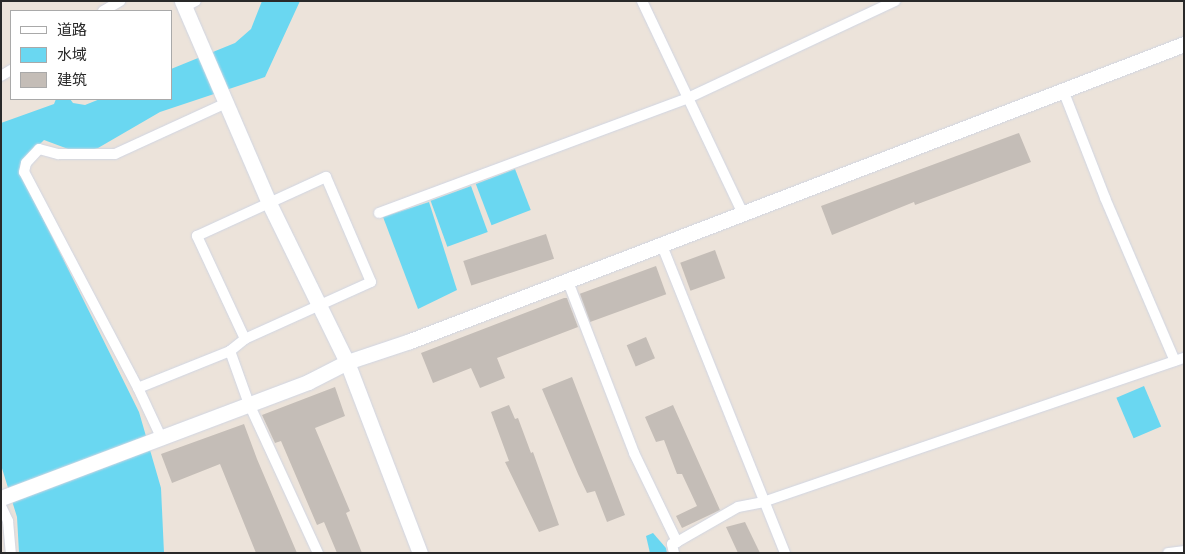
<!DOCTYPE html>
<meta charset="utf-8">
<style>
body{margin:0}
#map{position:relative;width:1185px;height:554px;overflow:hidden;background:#ece3da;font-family:Jost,"Noto Sans SC",sans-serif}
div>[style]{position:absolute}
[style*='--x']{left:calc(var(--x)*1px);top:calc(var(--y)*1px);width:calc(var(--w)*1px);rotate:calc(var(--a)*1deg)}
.water>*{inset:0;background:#6ad7f1;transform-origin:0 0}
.building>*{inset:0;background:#c4bdb7;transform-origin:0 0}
.roads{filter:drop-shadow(0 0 1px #d0d5e2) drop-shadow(0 0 1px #d0d5e2)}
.street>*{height:10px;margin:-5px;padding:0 5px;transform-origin:5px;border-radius:5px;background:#fff}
.secondary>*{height:15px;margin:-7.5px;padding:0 7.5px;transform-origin:7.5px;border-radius:7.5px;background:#fff}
span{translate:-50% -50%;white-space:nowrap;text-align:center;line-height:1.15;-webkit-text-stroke:4px #fff;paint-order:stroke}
.frame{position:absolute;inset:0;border:2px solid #292929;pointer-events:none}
.legend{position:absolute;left:10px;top:10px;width:162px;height:90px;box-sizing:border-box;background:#fff;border:1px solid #a9a9a9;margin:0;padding:6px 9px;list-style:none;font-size:15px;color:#292929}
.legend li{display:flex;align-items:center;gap:10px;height:25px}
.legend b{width:25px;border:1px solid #a9a9a9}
</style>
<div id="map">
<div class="water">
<i style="clip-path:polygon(262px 1px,300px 1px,265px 77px,160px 112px,98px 148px,79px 153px,44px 140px,21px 163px,21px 174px,139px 412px,161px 488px,164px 553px,19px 553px,17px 517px,1px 465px,1px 123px,54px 104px,56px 99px,70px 99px,73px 103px,85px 105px,100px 99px,171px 99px,171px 69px,235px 43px,251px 29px)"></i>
<i style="left:515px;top:169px;width:44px;height:42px;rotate:69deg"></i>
<i style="left:471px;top:186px;width:49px;height:43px;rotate:70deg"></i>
<i style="clip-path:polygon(429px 202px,457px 290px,418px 309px,383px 217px)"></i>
<i style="left:1144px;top:386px;width:44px;height:30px;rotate:67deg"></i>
<i style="clip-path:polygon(653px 533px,666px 548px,667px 553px,650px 553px,646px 536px)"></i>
</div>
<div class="building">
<i style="clip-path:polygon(1019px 133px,1031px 162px,915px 205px,914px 202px,832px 235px,821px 206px)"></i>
<i style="left:546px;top:234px;width:26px;height:87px;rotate:72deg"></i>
<i style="left:715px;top:250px;width:30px;height:37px;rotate:70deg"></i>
<i style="left:656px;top:266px;width:30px;height:81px;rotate:70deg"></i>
<i style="clip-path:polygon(564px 298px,567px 298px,578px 327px,497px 358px,505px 378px,480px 388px,471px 368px,433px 383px,421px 353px)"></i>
<i style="left:646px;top:337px;width:23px;height:21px;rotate:67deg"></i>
<i style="clip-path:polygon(572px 377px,625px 515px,607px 522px,595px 491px,587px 493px,578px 474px,542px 389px)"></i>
<i style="clip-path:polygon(335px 387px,345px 416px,315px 428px,350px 511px,346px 513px,362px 553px,337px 553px,324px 522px,317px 525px,281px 441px,275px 443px,262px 415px)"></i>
<i style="clip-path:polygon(509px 405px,515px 419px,518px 418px,531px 453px,533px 452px,559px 525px,539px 532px,505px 462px,509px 461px,491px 412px)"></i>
<i style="clip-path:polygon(673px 405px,720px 510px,682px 528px,676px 516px,697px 506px,682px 474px,677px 474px,664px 440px,656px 442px,645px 417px)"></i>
<i style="clip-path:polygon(244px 424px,257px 459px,297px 553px,256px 553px,220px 464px,172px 483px,161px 454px)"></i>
<i style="clip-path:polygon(745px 522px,760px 553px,738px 553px,726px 527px)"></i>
</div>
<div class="roads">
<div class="street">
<i style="--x:642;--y:1;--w:233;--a:64.6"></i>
<i style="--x:184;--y:7;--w:13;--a:-27"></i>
<i style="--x:103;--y:11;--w:20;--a:-30"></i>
<i style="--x:1;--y:76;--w:12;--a:-31"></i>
<i style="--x:1063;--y:90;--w:116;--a:68.7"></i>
<i style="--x:1105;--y:198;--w:177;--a:66.8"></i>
<i style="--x:326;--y:177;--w:114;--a:66.8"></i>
<i style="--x:371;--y:282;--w:138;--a:155.7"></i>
<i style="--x:245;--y:339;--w:114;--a:-115"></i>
<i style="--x:197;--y:236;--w:142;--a:-24.6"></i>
<i style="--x:379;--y:213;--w:330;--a:-20.4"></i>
<i style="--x:688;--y:98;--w:229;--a:-25.1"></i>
<i style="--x:661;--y:243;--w:334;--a:68.2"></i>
<i style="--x:567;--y:279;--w:186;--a:68.9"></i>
<i style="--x:634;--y:453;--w:99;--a:64.2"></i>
<i style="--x:677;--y:542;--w:70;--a:-29.8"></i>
<i style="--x:738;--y:507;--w:25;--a:-11"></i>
<i style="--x:763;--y:502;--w:445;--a:-18.9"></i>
<i style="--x:230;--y:351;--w:19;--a:-39"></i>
<i style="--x:138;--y:388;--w:244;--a:-117.8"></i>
<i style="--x:24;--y:172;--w:9;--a:-77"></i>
<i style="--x:26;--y:163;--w:19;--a:-47"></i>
<i style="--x:39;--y:149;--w:20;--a:15"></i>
<i style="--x:58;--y:154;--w:57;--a:0"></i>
<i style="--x:115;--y:154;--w:120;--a:-24.6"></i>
<i style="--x:161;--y:437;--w:54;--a:-115.1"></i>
<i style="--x:138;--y:388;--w:99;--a:-21.9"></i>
<i style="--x:230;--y:351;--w:56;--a:70.3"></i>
<i style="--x:249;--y:404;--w:164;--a:65.2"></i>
<i style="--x:1;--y:506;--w:17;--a:65"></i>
<i style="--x:8;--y:521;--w:32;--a:85"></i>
<i style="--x:674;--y:553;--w:9;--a:-103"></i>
<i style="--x:672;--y:544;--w:5;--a:-22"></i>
<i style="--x:1168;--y:553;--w:16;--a:-7"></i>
</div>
<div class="secondary">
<i style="--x:182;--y:1;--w:220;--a:66.7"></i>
<i style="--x:269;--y:203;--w:177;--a:63.9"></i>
<i style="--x:347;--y:362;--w:204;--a:69.1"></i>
<i style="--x:1;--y:498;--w:328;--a:-20.7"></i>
<i style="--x:308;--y:382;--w:44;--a:-27.1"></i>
<i style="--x:347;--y:362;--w:66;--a:-18.4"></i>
<i style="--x:410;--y:341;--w:829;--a:-20.99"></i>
</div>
</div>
<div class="frame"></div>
<ul class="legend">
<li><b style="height:6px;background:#fff"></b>道路</li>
<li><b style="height:14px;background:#6ad7f1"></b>水域</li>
<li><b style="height:14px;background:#c4bdb7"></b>建筑</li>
</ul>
</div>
